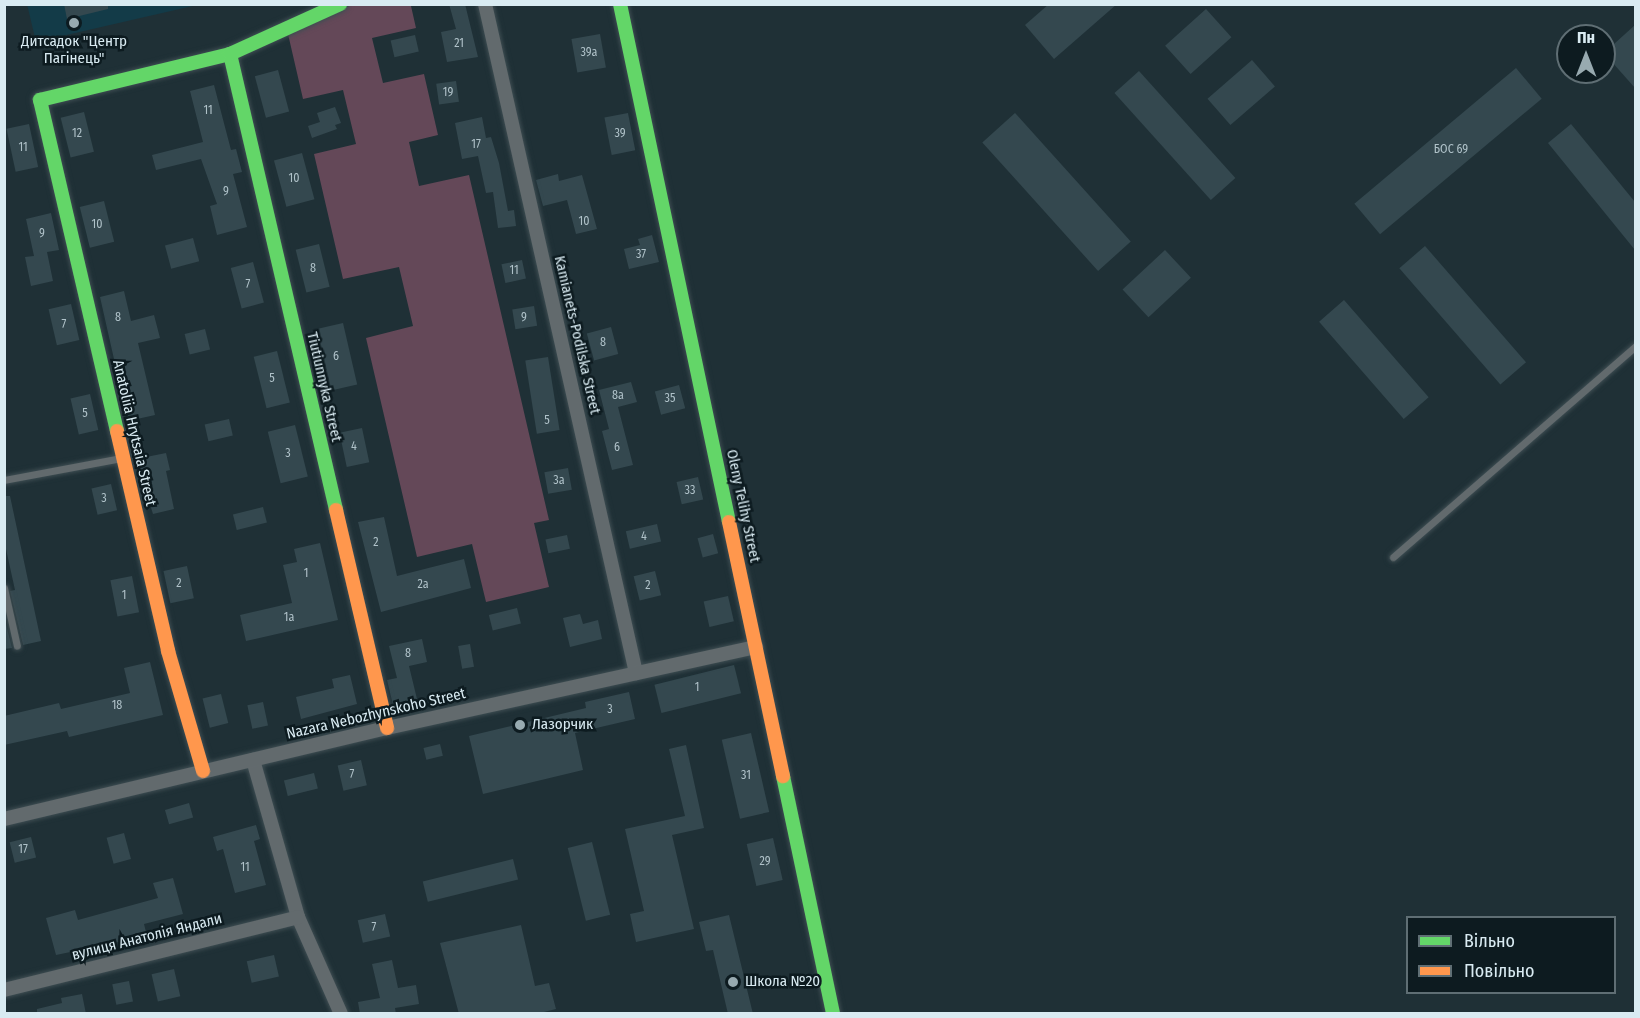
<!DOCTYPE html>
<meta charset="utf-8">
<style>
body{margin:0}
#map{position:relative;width:1640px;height:1018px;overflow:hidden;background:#1f3036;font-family:"Fira Sans Condensed",sans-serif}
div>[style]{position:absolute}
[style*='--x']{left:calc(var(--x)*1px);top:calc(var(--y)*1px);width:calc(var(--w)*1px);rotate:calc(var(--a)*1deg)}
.built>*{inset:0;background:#133b48}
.green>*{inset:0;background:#644858}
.building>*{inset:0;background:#34484f;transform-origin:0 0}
.roads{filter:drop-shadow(0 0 2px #3e4d52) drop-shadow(0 0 2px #3e4d52)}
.lane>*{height:7px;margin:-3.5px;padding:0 3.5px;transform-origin:3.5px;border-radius:3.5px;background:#626a6d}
.street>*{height:14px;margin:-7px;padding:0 7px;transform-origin:7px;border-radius:7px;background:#626a6d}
.fast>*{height:14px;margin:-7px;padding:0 7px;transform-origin:7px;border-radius:7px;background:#63d668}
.slow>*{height:14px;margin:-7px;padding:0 7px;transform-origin:7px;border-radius:7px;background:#ff974d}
.dots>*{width:16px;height:16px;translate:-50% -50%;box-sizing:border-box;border:3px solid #0d1b20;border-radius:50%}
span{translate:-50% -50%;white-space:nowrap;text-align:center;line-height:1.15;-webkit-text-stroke:5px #0d1b20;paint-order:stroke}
.number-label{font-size:12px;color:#b0c2c9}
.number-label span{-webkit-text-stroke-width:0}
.poi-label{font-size:15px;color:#d9ebf2}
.left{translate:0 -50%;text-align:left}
.street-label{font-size:15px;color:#d9ebf2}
.frame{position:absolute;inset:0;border:6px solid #d9ebf2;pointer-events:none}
.legend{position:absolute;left:1406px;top:916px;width:210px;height:78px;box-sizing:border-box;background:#0d1b20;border:2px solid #5f6e74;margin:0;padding:8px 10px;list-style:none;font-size:18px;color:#d9ebf2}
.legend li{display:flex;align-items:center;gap:12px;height:30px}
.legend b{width:30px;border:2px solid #5f6e74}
.north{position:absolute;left:1556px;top:24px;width:60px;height:60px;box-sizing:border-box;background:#0d1b20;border:2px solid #5f6e74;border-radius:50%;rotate:0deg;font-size:16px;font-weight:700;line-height:24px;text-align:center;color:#d9ebf2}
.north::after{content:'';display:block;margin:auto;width:21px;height:27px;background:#98aab0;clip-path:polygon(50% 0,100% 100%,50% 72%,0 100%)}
</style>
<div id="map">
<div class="built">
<i style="clip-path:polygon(27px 4px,197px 5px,36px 42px)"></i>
</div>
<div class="green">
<i style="clip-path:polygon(351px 5px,411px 6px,416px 28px,372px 38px,383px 83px,424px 74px,438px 135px,409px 142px,419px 186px,469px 175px,549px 520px,534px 523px,549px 587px,486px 602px,472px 544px,417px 557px,366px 338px,413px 326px,399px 267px,343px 279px,314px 154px,356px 144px,343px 90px,303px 99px,288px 34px)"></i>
</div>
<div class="building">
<i style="clip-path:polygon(64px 4px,108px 4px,108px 9px,67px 19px)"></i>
<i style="clip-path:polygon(449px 4px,465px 4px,478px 57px,447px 62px,441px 32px,456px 29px)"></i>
<i style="clip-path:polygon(1049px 4px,1117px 4px,1054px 59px,1025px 25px)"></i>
<i style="left:1206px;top:9px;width:38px;height:55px;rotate:48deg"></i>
<i style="clip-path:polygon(1635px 25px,1635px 88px,1604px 53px)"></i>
<i style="left:600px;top:34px;width:34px;height:29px;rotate:80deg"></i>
<i style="left:415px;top:35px;width:17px;height:25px;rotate:77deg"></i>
<i style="left:1252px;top:60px;width:35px;height:59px;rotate:49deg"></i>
<i style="left:1516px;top:68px;width:40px;height:211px;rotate:50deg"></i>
<i style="left:278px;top:70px;width:43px;height:24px;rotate:75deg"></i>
<i style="left:1139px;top:71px;width:144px;height:33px;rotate:48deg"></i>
<i style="left:456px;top:81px;width:21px;height:20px;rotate:82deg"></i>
<i style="clip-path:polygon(214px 85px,231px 150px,236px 149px,242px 172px,233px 174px,247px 227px,217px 235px,210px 206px,217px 204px,201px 159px,156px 170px,152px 155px,203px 142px,190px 91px)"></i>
<i style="clip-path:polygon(335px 107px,341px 123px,335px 125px,337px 129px,312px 138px,308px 126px,320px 122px,317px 113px)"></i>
<i style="left:84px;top:112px;width:41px;height:24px;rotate:76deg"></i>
<i style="left:628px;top:113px;width:38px;height:24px;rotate:79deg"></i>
<i style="left:1015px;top:113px;width:173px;height:44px;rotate:48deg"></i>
<i style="clip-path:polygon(482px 117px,486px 138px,491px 137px,499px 163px,508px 211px,514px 210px,516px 226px,498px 228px,493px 192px,486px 193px,478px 156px,462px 159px,455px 123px)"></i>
<i style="left:29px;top:124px;width:44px;height:23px;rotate:78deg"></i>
<i style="clip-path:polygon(1571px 124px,1635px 202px,1635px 250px,1548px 143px)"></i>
<i style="left:302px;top:153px;width:48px;height:29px;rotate:75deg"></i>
<i style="clip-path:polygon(558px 174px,559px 181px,582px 175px,597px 229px,576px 234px,567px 200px,543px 206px,536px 180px)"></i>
<i style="left:104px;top:201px;width:42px;height:25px;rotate:76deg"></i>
<i style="clip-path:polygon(51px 213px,59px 250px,47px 252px,53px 281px,31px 286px,25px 257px,34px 256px,26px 219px)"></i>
<i style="clip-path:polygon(652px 235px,659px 262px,629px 269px,624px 249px,640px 245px,638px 239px)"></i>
<i style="left:193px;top:238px;width:24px;height:29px;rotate:75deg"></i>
<i style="left:319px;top:244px;width:44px;height:24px;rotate:76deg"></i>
<i style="left:1425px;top:246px;width:154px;height:34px;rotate:49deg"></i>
<i style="left:1165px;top:250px;width:38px;height:58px;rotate:47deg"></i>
<i style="left:522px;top:260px;width:19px;height:21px;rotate:78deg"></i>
<i style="left:253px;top:262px;width:42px;height:23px;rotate:75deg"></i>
<i style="clip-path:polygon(124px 291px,131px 321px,154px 315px,160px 338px,138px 343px,155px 415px,128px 421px,100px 297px)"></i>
<i style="left:1344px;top:300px;width:129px;height:33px;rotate:49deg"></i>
<i style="left:71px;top:304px;width:37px;height:23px;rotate:77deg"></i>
<i style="left:534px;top:306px;width:20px;height:22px;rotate:81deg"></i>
<i style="left:343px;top:323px;width:63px;height:28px;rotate:77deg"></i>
<i style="left:611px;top:327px;width:28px;height:25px;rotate:75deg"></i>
<i style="left:205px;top:329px;width:21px;height:21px;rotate:76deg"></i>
<i style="left:277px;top:351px;width:53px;height:24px;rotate:76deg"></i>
<i style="left:548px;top:357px;width:74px;height:23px;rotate:81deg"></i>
<i style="clip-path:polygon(631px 382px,637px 402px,618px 407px,633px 465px,612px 470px,602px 431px,609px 429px,599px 390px)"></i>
<i style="left:679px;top:385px;width:24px;height:25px;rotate:75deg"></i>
<i style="left:90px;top:394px;width:37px;height:20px;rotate:77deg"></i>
<i style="left:229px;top:419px;width:17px;height:25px;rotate:77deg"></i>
<i style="left:295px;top:425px;width:53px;height:28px;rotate:76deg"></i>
<i style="left:362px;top:428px;width:35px;height:23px;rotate:78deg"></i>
<i style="clip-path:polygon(166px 453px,170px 470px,166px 471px,174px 509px,153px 514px,136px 459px)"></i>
<i style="left:568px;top:468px;width:22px;height:24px;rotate:80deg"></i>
<i style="left:698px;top:477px;width:23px;height:22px;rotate:77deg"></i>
<i style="left:111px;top:484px;width:27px;height:20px;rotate:77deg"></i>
<i style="clip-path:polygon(4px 496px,10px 496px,41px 641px,23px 645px,10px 591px,15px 590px,4px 540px)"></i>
<i style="left:263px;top:507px;width:16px;height:31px;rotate:76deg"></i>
<i style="clip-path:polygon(384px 517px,397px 576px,464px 559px,471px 588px,381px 612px,358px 522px)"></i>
<i style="left:657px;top:524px;width:18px;height:32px;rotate:77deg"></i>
<i style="left:713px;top:534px;width:20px;height:16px;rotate:75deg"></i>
<i style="left:567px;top:535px;width:14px;height:22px;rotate:78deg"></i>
<i style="clip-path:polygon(320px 543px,338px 620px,246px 641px,240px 615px,292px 603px,283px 565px,297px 562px,294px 549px)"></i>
<i style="left:187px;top:566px;width:33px;height:24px;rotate:78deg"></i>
<i style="left:655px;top:571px;width:25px;height:22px;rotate:76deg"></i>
<i style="left:132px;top:576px;width:37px;height:22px;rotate:79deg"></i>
<i style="left:728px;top:596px;width:26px;height:25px;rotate:77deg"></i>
<i style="left:517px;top:608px;width:16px;height:29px;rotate:76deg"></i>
<i style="clip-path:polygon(580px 614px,583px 624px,598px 620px,602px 639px,570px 647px,563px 618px)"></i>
<i style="clip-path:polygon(4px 616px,12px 648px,4px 649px)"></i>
<i style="clip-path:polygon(422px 639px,427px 662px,409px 666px,417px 699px,393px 705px,387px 680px,397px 678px,389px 646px)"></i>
<i style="left:470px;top:644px;width:23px;height:12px;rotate:80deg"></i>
<i style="clip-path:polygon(150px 662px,163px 715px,69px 737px,67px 731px,4px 745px,4px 716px,59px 703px,61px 709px,130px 693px,124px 668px)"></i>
<i style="left:734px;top:665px;width:29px;height:82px;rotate:76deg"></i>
<i style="clip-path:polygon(350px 675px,357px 704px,301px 719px,296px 697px,334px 688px,332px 679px)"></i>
<i style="clip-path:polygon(629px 692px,635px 719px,575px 733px,583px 770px,483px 794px,469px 736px,586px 708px,585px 702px)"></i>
<i style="left:221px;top:694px;width:30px;height:19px;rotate:76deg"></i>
<i style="left:263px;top:702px;width:24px;height:16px;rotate:78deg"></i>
<i style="left:751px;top:733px;width:81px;height:30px;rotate:77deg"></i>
<i style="left:440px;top:744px;width:12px;height:17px;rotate:76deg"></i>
<i style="clip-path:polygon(686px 745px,704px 828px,672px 835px,694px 929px,636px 942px,630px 914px,644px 911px,625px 829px,685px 816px,669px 749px)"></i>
<i style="left:361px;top:760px;width:26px;height:24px;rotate:77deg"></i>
<i style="left:314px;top:773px;width:16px;height:31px;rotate:76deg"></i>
<i style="left:189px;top:803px;width:15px;height:25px;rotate:74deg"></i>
<i style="clip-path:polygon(256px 825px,260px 839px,254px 841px,266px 885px,235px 893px,223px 849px,217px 851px,213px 837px)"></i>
<i style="left:124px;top:833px;width:27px;height:18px;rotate:75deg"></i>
<i style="left:31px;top:837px;width:21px;height:22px;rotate:76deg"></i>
<i style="left:773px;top:838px;width:43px;height:27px;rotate:77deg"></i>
<i style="left:592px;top:842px;width:75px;height:25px;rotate:76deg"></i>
<i style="left:513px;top:859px;width:21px;height:93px;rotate:76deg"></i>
<i style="clip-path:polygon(173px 878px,183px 914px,144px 924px,147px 936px,56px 955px,46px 918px,75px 910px,78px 920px,158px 898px,153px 883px)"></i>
<i style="left:385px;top:914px;width:23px;height:28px;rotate:77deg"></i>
<i style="clip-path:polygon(729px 915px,753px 1014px,728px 1014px,713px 950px,706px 951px,699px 922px)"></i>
<i style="clip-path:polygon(521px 925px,535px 986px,549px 983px,556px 1009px,536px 1014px,459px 1014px,440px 943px)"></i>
<i style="left:274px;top:955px;width:22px;height:28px;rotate:77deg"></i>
<i style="clip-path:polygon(392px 960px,398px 988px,416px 985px,419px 1004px,395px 1008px,396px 1014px,360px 1014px,358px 1002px,380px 998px,372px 964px)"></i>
<i style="left:174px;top:969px;width:28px;height:23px;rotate:77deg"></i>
<i style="left:129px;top:981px;width:21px;height:17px;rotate:79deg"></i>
<i style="clip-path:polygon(82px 994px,86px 1014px,37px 1014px,37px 1009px,62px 1003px,61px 998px)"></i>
</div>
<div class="roads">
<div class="lane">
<i style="--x:4;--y:480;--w:120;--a:-10.6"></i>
<i style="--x:1393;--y:557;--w:322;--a:-41"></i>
<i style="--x:4;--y:588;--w:59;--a:77.4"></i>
</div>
<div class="street">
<i style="--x:485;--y:4;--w:686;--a:77.28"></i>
<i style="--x:253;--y:760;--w:163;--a:74"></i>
<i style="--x:298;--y:917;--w:106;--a:66.1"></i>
<i style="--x:4;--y:819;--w:394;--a:-13.4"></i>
<i style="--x:387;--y:728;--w:378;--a:-12.4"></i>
<i style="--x:4;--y:990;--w:303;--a:-13.9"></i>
</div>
<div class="fast">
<i style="--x:620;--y:4;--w:529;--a:78.12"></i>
<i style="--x:230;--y:54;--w:468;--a:76.9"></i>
<i style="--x:117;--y:431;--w:340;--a:-103.1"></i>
<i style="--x:40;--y:100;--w:195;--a:-13.6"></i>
<i style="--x:230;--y:54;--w:121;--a:-24.4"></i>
<i style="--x:783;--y:776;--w:243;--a:78.1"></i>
</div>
<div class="slow">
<i style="--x:117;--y:431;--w:226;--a:76.9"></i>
<i style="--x:168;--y:651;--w:125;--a:73.7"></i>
<i style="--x:336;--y:510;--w:224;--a:76.8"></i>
<i style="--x:729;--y:522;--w:260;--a:78"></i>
</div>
</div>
<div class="dots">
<i style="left:74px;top:23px;background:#98aab0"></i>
<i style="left:520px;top:725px;background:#98aab0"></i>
<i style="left:733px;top:982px;background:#98aab0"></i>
</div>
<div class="number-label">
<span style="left:459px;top:44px">21</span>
<span style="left:589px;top:53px">39а</span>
<span style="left:448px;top:93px">19</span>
<span style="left:208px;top:111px">11</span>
<span style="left:77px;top:134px">12</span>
<span style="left:620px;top:134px">39</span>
<span style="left:476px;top:145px">17</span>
<span style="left:23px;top:148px">11</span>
<span style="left:1451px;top:150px">БОС 69</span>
<span style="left:294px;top:179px">10</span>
<span style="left:226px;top:192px">9</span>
<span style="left:584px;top:222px">10</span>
<span style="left:97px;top:225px">10</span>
<span style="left:42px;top:234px">9</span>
<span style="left:641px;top:255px">37</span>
<span style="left:313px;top:269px">8</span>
<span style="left:514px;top:271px">11</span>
<span style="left:248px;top:285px">7</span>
<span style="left:118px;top:318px">8</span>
<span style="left:524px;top:318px">9</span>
<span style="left:64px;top:325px">7</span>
<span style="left:603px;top:343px">8</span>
<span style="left:336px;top:357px">6</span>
<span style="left:272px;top:379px">5</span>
<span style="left:618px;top:396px">8а</span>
<span style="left:670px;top:399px">35</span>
<span style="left:85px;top:414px">5</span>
<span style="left:547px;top:421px">5</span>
<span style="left:354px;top:447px">4</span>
<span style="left:617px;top:448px">6</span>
<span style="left:288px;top:454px">3</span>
<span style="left:559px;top:481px">3а</span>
<span style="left:690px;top:491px">33</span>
<span style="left:104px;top:499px">3</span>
<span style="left:644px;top:537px">4</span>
<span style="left:376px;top:543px">2</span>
<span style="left:306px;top:574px">1</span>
<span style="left:179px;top:584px">2</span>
<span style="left:423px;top:585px">2а</span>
<span style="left:648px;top:586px">2</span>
<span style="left:124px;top:596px">1</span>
<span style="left:289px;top:618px">1а</span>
<span style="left:408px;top:654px">8</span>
<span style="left:697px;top:688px">1</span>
<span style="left:117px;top:706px">18</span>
<span style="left:610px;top:710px">3</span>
<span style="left:352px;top:775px">7</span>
<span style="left:746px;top:776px">31</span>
<span style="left:23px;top:850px">17</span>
<span style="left:765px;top:862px">29</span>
<span style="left:245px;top:868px">11</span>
<span style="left:374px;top:928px">7</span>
</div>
<div class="poi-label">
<span style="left:74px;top:50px">Дитсадок "Центр<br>Пагінець"</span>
<span class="left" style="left:532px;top:725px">Лазорчик</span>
<span class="left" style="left:745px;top:982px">Школа №20</span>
</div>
<div class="street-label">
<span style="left:577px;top:335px;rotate:77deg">Kamianets-Podilska Street</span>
<span style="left:324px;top:387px;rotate:77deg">Tiutiunnyka Street</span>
<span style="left:134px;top:433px;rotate:77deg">Anatoliia Hrytsaia Street</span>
<span style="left:743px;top:506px;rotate:78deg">Oleny Telihy Street</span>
<span style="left:376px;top:714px;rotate:-13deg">Nazara Nebozhynskoho Street</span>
<span style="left:147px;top:937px;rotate:-14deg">вулиця Анатолія Яндали</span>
</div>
<div class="frame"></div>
<ul class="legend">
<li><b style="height:8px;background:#63d668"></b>Вільно</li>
<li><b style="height:8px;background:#ff974d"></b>Повільно</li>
</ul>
<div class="north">Пн</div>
</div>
